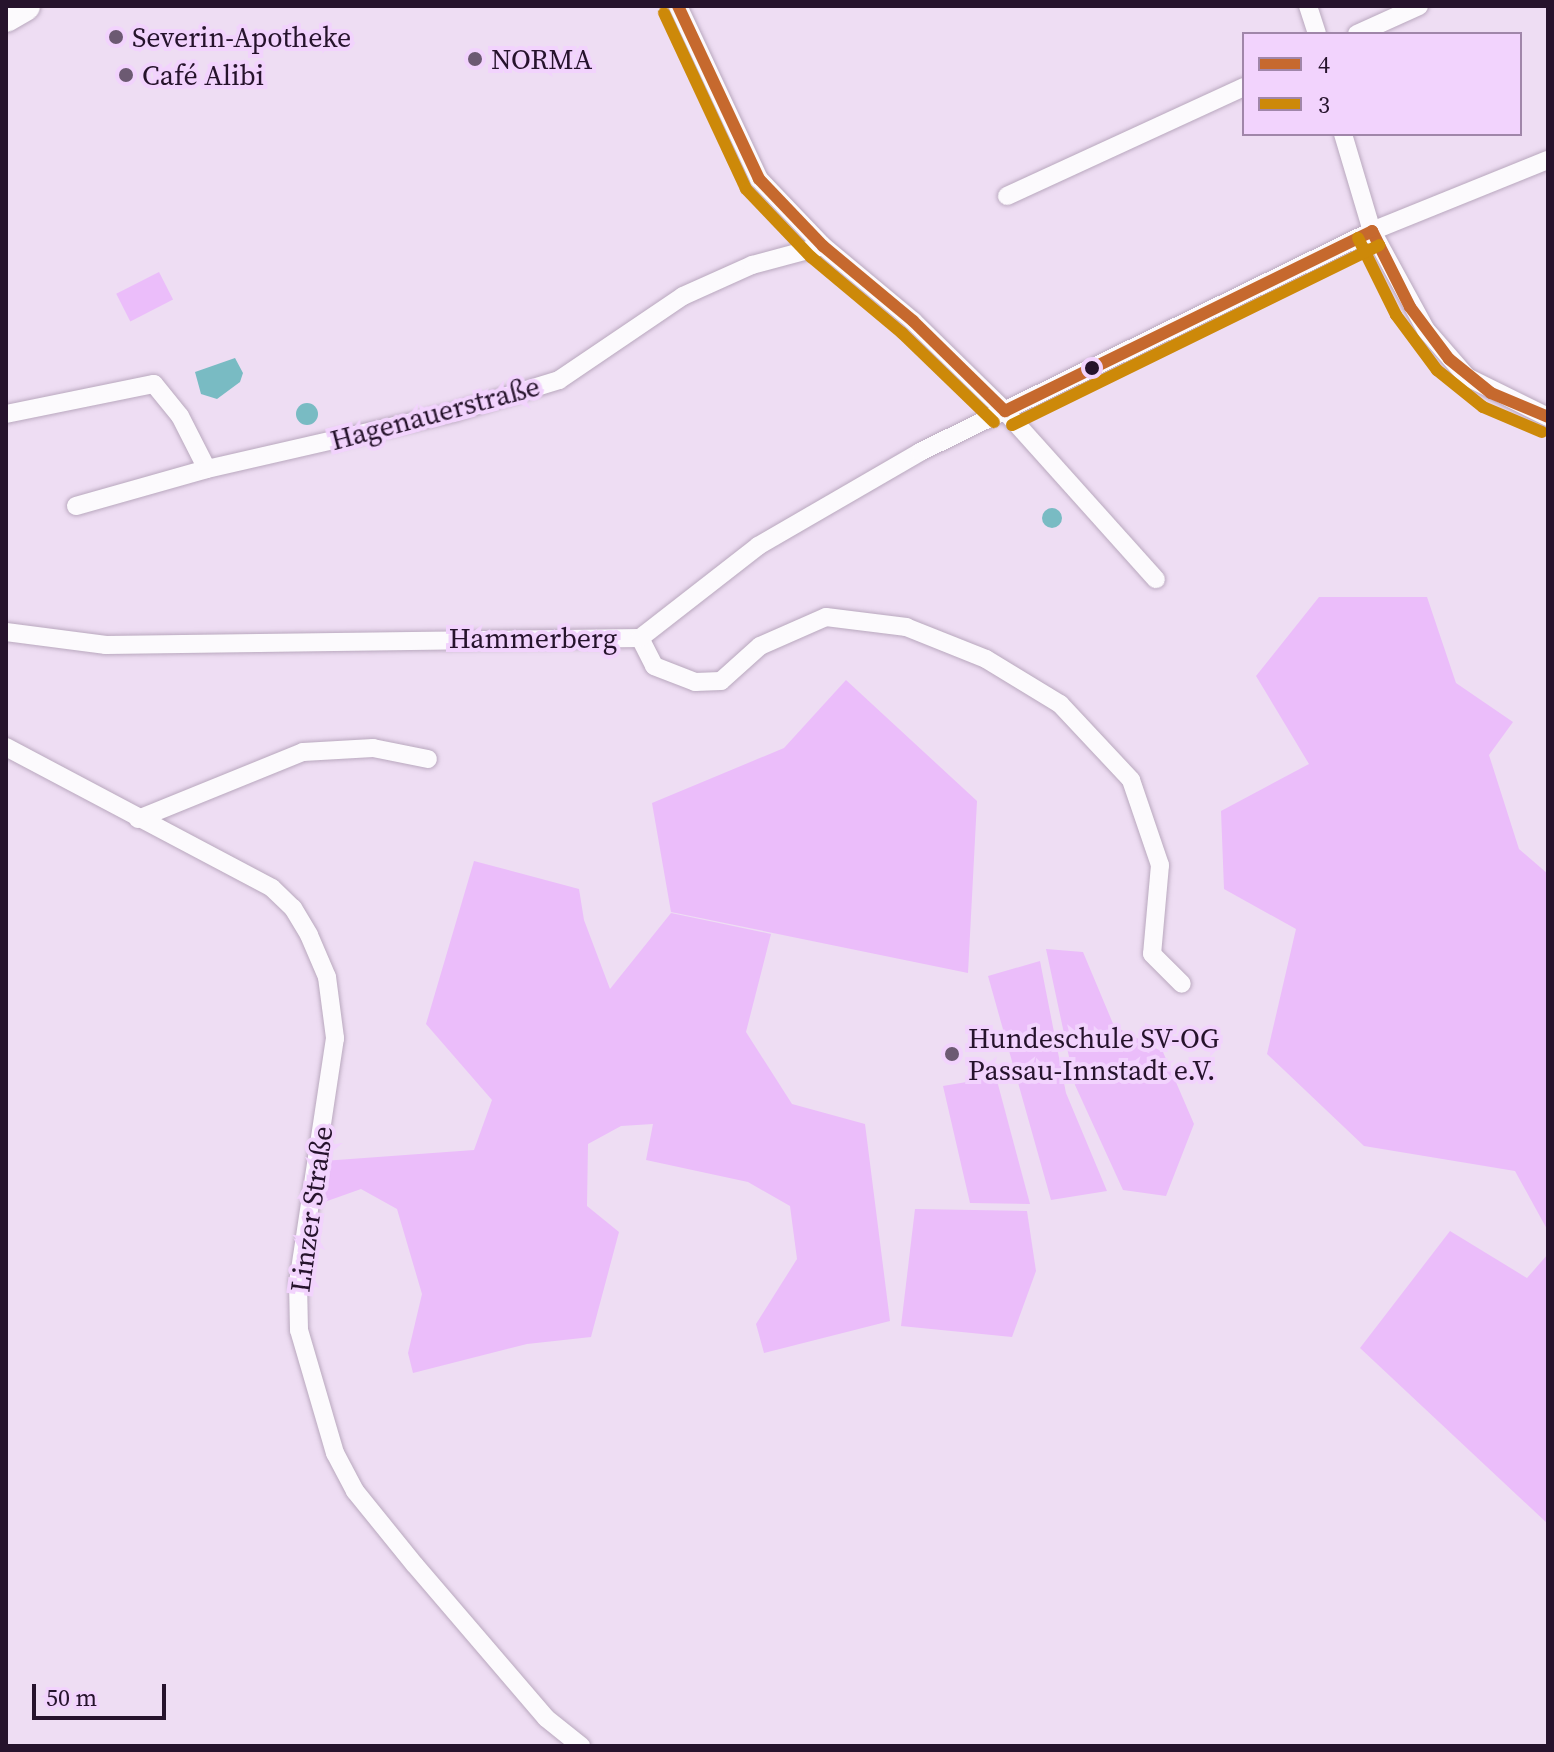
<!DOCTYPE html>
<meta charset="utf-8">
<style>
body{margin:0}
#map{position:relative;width:1554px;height:1752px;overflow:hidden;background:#eeddf3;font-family:"Source Serif 4",serif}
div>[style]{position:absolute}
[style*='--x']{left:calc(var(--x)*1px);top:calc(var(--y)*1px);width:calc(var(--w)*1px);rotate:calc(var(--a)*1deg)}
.green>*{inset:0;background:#ebbdfa;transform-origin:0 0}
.water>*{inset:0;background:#79bbc3}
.round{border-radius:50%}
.roads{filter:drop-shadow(0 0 2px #b9a8be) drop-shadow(0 0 2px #b9a8be)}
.street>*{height:18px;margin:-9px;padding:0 9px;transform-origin:9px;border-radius:9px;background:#fcfafd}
.primary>*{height:30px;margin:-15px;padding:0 15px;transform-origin:15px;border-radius:15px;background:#fcfafd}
.bus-1>*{height:12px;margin:-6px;padding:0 6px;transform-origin:6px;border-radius:6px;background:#c6692e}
.bus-2>*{height:12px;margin:-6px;padding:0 6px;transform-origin:6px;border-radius:6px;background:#cd8909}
.dots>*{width:22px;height:22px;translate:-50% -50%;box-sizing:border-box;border:4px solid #f2d3fd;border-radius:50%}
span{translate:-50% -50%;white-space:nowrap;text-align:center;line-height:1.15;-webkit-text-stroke:8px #f2d3fd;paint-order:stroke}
.poi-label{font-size:28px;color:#26132c}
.left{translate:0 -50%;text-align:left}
.street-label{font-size:28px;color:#26132c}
.frame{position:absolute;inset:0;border:8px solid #26132c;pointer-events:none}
.legend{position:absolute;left:1242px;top:32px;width:280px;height:104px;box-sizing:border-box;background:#f2d3fd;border:2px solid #a086a9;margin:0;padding:10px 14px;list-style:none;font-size:24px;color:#26132c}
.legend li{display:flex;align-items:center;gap:16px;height:40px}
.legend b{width:40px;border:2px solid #a086a9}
.scale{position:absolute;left:32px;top:1684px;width:134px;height:36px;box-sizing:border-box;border:4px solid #26132c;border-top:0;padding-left:10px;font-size:24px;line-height:28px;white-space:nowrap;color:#26132c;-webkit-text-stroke:6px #f2d3fd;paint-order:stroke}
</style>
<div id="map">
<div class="green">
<i style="left:159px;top:272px;width:31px;height:48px;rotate:63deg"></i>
<i style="clip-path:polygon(1319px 597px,1427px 597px,1456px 683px,1513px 722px,1489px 755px,1519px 849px,1548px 874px,1548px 1231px,1515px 1171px,1364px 1146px,1267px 1054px,1296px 929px,1224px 889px,1221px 811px,1309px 764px,1256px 676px)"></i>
<i style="clip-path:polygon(846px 680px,977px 801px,968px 973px,671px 912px,652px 803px,784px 748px)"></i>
<i style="clip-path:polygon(474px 861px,579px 889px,584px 920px,610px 989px,671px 913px,771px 934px,746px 1032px,792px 1104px,865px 1124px,890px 1321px,764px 1353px,756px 1324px,797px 1259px,790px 1206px,748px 1182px,646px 1160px,653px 1124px,621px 1126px,588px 1144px,587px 1206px,619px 1232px,591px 1337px,527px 1344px,413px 1373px,408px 1353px,422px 1294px,397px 1209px,361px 1189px,316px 1205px,323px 1161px,474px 1150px,492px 1100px,426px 1024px)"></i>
<i style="clip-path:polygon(1046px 949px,1083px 952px,1114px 1026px,1163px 1052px,1194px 1124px,1166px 1196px,1123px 1190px,1075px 1085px)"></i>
<i style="clip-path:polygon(1040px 961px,1066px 1093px,1107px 1191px,1051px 1200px,988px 976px)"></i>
<i style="clip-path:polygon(996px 1077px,1030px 1204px,970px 1203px,943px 1086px)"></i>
<i style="clip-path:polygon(915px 1209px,1027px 1211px,1036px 1271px,1012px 1337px,901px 1326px)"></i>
<i style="clip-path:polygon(1450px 1231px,1527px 1278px,1548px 1254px,1548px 1524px,1360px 1348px)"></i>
</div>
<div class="water">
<i style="clip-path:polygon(235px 358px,243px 373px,240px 382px,217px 399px,201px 394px,195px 372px)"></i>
<i class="round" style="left:296px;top:403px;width:22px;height:22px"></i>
<i class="round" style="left:1042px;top:508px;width:20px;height:20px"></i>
</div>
<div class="roads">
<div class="street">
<i style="--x:678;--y:6;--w:191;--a:64.9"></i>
<i style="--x:759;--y:179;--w:93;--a:46.3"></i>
<i style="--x:823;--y:246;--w:117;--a:39.8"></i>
<i style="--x:913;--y:321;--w:129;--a:44.4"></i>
<i style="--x:1005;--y:411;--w:226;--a:48.1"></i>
<i style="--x:1308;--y:6;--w:29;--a:72"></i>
<i style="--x:1357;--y:34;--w:68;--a:-24.3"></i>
<i style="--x:1343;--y:134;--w:101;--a:73.4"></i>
<i style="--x:1372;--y:231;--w:113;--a:61.4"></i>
<i style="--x:1426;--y:330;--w:62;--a:48.9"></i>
<i style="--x:1467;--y:377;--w:90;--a:26.3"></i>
<i style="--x:1007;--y:196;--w:261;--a:-24.7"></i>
<i style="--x:6;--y:414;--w:151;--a:-11.5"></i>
<i style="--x:154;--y:384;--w:41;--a:50.9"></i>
<i style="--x:180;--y:416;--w:59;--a:63"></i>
<i style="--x:76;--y:506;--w:136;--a:-15.8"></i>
<i style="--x:207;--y:469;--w:254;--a:-12.9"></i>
<i style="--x:455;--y:412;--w:109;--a:-17.1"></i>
<i style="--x:559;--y:380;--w:150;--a:-34.1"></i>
<i style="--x:683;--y:296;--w:76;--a:-24.2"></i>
<i style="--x:752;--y:265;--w:73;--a:-15"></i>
<i style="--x:6;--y:632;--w:101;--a:7.4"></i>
<i style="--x:106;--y:645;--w:534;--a:-0.75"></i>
<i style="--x:640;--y:638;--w:31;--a:63"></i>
<i style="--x:654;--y:666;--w:44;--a:21.3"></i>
<i style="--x:695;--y:682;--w:26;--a:-2"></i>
<i style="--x:721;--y:681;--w:52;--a:-41.9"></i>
<i style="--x:760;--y:646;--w:72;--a:-23.7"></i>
<i style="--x:826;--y:617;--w:81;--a:7.1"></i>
<i style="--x:906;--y:627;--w:86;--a:21.8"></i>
<i style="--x:986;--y:659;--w:87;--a:31.3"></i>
<i style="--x:1060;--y:704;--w:104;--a:46.9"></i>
<i style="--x:1131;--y:780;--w:90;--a:71.2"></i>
<i style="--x:1160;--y:865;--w:89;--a:95.1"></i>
<i style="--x:1152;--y:954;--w:42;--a:45"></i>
<i style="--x:640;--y:638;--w:150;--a:-37.9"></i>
<i style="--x:758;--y:546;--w:187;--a:-30.1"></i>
<i style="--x:920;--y:452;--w:503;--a:-26.06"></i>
<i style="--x:1372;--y:231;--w:190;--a:-22"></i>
<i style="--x:6;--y:747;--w:301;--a:27.9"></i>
<i style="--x:272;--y:888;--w:29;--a:44"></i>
<i style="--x:293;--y:908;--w:31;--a:59"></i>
<i style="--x:309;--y:935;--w:46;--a:66.8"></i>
<i style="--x:327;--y:977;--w:62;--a:82.5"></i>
<i style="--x:335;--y:1038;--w:247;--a:98.6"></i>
<i style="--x:298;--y:1282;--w:48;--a:88.8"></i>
<i style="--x:299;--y:1330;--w:128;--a:73.7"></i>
<i style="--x:335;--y:1453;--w:43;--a:62.2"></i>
<i style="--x:355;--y:1491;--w:95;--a:51"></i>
<i style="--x:415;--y:1565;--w:201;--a:49.4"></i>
<i style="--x:546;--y:1718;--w:45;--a:38.7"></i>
<i style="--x:138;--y:819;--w:178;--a:-22.1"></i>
<i style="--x:303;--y:752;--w:70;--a:-3.3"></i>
<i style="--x:373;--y:748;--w:56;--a:11.3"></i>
</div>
<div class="primary">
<i style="--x:6;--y:17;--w:22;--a:-30"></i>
</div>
</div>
<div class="bus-1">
<i style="--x:678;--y:6;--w:191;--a:64.9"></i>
<i style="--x:759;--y:179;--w:93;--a:46.3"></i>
<i style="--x:823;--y:246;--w:117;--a:39.8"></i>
<i style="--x:913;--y:321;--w:129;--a:44.4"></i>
<i style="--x:1372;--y:231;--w:85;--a:63.4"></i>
<i style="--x:1410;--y:307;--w:65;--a:53.1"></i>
<i style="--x:1449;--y:359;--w:54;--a:39"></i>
<i style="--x:1491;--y:393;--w:62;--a:22.8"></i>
<i style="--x:1005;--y:411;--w:409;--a:-26.1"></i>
</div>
<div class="bus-2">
<i style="--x:664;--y:13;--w:194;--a:65"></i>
<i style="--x:746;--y:189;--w:94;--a:46.3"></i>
<i style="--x:811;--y:257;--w:119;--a:39.9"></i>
<i style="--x:902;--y:333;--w:128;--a:44.1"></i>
<i style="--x:1358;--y:238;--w:86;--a:63.7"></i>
<i style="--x:1396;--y:315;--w:69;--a:53.3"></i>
<i style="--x:1437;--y:370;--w:59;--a:38.8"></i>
<i style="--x:1483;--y:407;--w:64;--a:23"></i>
<i style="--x:1012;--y:425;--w:409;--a:-26.1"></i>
</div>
<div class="dots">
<i style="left:116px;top:37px;background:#6c5a72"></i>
<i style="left:475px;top:59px;background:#6c5a72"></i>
<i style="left:126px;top:75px;background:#6c5a72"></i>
<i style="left:1092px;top:368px;background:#26132c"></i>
<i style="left:952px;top:1054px;background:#6c5a72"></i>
</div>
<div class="poi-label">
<span class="left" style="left:132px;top:37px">Severin-Apotheke</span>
<span class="left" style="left:491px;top:59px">NORMA</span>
<span class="left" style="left:142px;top:75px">Café Alibi</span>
<span class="left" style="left:968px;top:1054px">Hundeschule SV-OG<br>Passau-Innstadt e.V.</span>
</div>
<div class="street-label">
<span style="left:435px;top:413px;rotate:-15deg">Hagenauerstraße</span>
<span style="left:533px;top:638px">Hammerberg</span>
<span style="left:311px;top:1209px;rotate:-82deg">Linzer Straße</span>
</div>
<div class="frame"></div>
<ul class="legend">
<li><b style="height:10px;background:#c6692e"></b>4</li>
<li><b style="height:10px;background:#cd8909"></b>3</li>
</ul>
<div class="scale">50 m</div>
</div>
